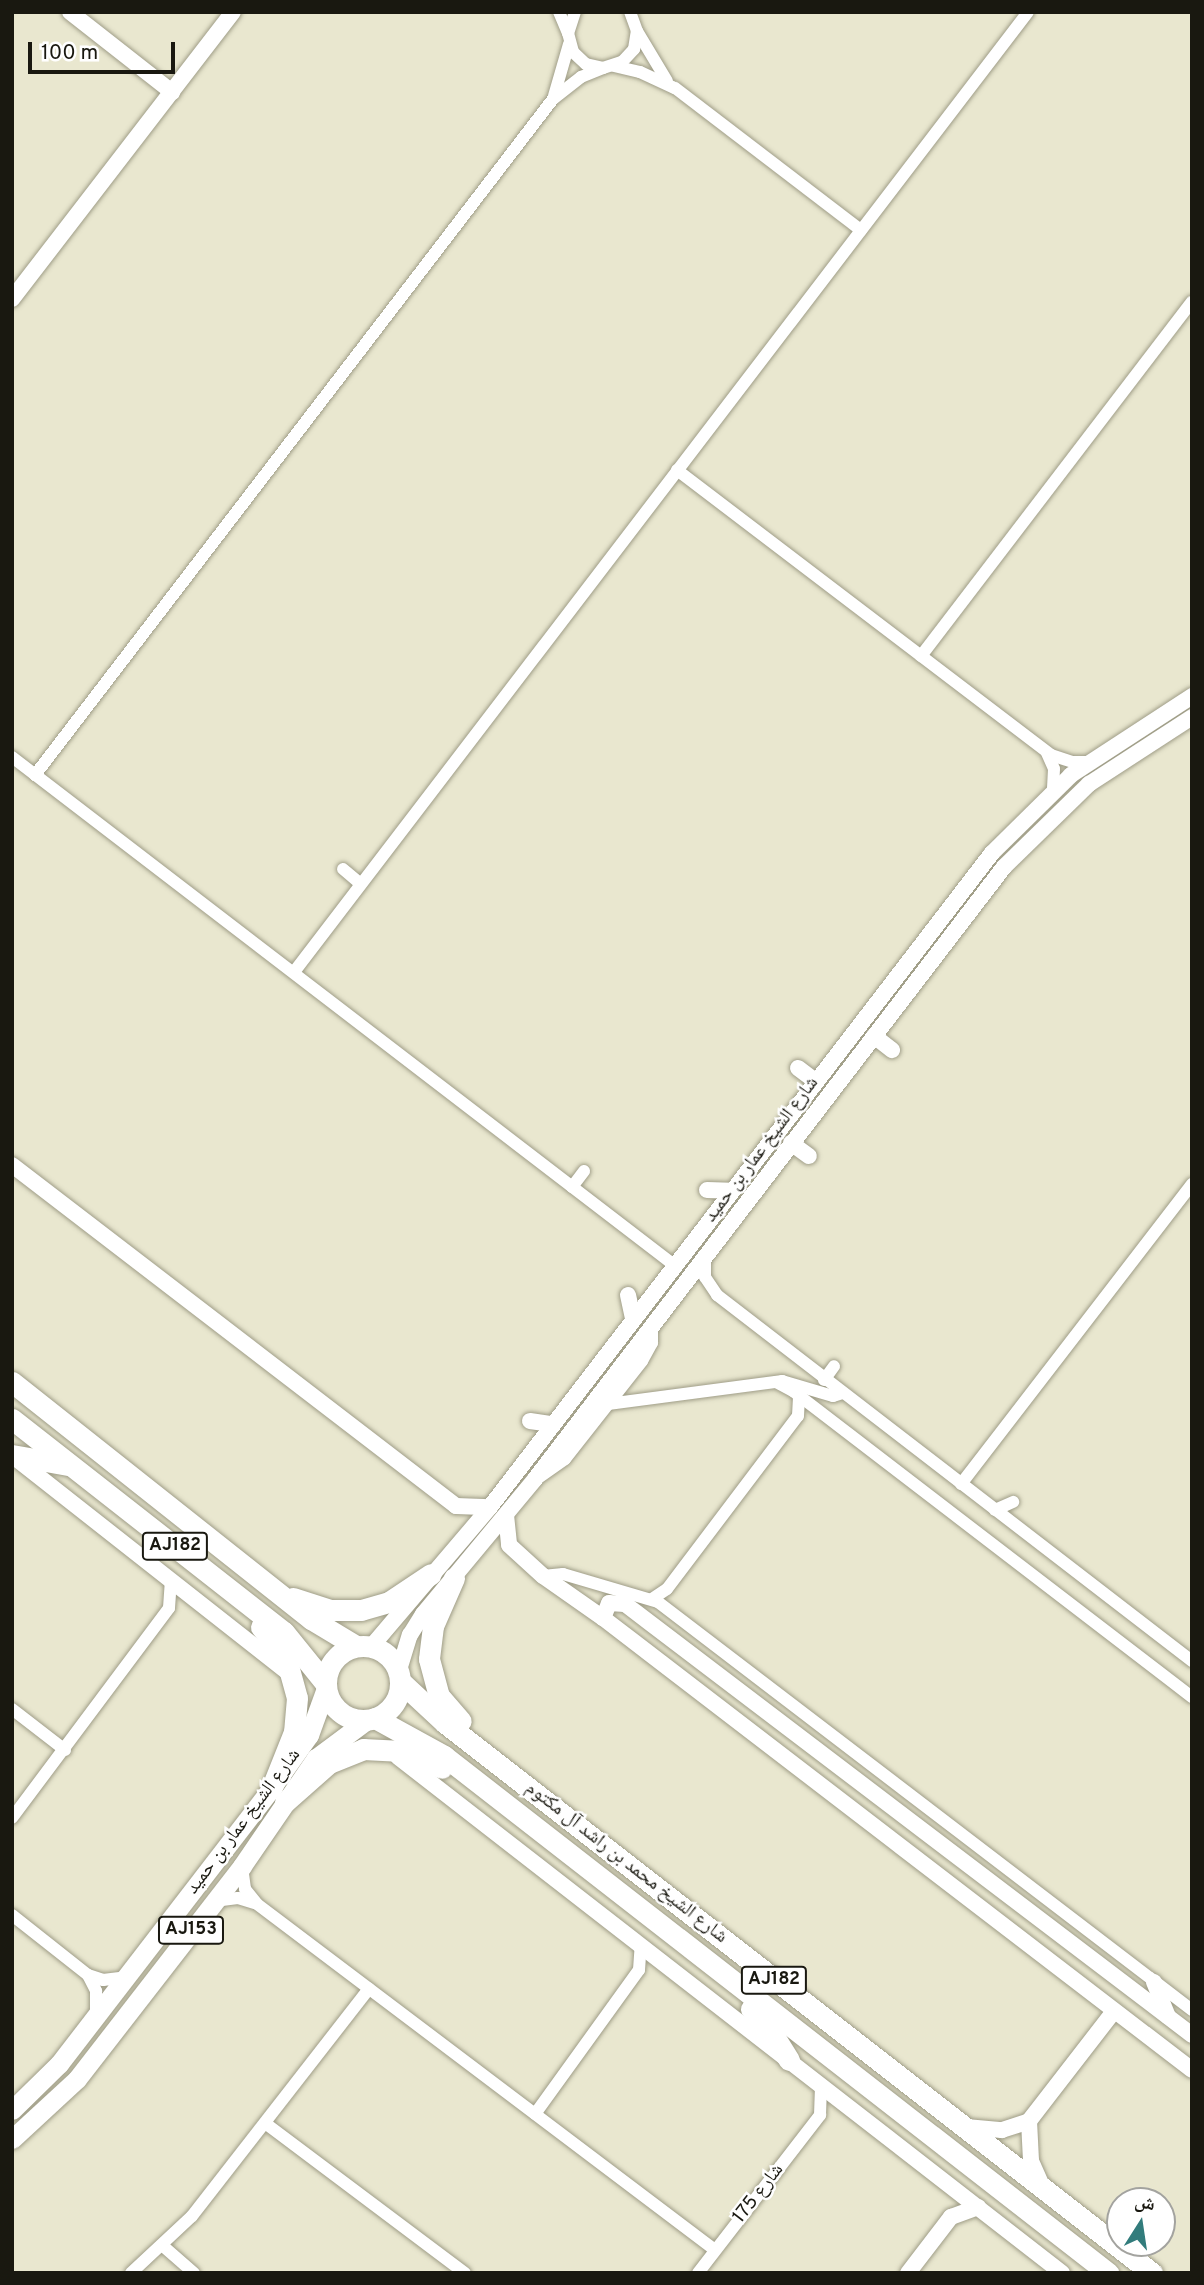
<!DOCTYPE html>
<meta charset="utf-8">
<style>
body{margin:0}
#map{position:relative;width:1204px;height:2285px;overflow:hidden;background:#e9e7cf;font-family:Overpass,"Noto Naskh Arabic",sans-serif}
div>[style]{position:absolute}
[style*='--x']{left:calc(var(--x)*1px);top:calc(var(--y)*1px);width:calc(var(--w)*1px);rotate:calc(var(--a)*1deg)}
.roads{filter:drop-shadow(0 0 2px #9f9d87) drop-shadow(0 0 2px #9f9d87)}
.street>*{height:12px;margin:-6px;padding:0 6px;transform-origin:6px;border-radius:6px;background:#fff}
.secondary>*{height:16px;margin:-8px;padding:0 8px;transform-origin:8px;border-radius:8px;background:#fff}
.primary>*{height:19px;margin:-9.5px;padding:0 9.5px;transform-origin:9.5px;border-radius:9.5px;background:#fff}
.highway>*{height:21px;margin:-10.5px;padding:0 10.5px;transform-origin:10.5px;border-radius:10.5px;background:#fff}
.highway>.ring{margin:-10.5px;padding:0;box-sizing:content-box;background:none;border:21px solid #fff;border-radius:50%}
span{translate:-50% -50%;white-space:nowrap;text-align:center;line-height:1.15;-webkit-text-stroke:5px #fff;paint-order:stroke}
.shield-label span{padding:2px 5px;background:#fff;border:2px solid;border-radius:5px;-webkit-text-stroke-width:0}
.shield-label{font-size:18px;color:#191810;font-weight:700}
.street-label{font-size:19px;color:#191810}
.frame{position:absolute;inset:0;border:14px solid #191810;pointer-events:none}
.north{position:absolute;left:1106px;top:2187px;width:70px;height:70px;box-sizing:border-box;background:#fff;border:2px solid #a3a39f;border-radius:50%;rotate:12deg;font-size:19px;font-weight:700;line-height:28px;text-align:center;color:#191810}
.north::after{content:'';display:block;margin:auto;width:24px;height:32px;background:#327c7c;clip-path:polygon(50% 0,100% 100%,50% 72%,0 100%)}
.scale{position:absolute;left:28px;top:42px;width:147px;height:32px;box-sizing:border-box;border:4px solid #191810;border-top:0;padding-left:9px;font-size:21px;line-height:24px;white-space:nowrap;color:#191810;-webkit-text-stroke:5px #fff;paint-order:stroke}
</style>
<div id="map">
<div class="roads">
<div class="street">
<i style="--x:559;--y:12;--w:23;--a:67"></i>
<i style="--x:575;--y:12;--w:22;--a:108"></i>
<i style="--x:568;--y:33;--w:20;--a:75"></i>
<i style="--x:573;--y:52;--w:18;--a:43"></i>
<i style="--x:586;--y:64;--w:17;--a:13"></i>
<i style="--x:603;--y:68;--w:20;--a:-18"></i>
<i style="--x:622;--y:62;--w:18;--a:-47"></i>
<i style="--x:634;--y:49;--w:18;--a:-81"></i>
<i style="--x:637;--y:31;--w:20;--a:-110"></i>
<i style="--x:637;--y:31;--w:58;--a:59"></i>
<i style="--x:614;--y:66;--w:27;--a:13"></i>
<i style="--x:640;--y:72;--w:38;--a:25"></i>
<i style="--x:675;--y:88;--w:234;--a:37.4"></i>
<i style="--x:554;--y:96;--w:54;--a:-73.9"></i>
<i style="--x:677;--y:470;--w:470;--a:37.3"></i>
<i style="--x:1051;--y:755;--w:23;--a:18"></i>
<i style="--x:1073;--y:762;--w:16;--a:0"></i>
<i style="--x:921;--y:656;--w:446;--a:-52.6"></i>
<i style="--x:1047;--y:753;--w:17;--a:66"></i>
<i style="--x:1054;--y:769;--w:21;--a:93"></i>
<i style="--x:12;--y:757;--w:834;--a:37.5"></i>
<i style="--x:35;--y:775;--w:852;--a:-52.54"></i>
<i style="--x:553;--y:99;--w:36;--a:-38"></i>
<i style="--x:581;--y:77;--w:24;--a:-22"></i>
<i style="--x:343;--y:869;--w:23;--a:40"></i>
<i style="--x:294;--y:972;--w:1208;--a:-52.6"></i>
<i style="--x:572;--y:1187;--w:20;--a:-53"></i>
<i style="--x:705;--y:1255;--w:22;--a:90"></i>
<i style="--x:705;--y:1277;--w:22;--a:56"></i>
<i style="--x:717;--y:1295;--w:600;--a:37.62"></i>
<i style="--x:824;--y:1380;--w:17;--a:-54"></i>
<i style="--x:776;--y:1382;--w:19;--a:28"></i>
<i style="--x:793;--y:1391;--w:503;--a:37.49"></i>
<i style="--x:608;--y:1404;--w:176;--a:-7.5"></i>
<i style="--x:782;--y:1381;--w:53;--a:16.4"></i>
<i style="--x:833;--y:1396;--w:9;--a:-18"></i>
<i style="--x:538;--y:1478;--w:33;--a:-35"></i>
<i style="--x:565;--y:1459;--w:125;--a:-51.8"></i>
<i style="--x:642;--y:1361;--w:21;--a:-61"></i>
<i style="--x:652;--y:1343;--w:20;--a:-90"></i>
<i style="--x:961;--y:1484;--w:379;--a:-52.4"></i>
<i style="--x:995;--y:1510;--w:20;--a:-24"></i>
<i style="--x:543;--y:1576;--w:20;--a:-6"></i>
<i style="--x:563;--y:1574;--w:99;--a:16.4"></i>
<i style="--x:658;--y:1602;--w:672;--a:37.38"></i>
<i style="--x:652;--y:1599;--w:18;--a:-34"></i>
<i style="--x:667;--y:1589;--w:217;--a:-52.9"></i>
<i style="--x:798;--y:1416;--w:21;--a:-87"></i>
<i style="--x:12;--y:1709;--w:67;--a:37.7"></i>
<i style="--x:12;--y:1818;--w:262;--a:-53.2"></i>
<i style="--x:169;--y:1608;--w:26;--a:-86"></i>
<i style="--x:242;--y:1867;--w:22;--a:82"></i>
<i style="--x:245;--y:1889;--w:19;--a:51"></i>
<i style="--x:257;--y:1904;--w:574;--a:37.07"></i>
<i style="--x:214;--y:1901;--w:24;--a:-7"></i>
<i style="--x:238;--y:1898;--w:17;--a:17"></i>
<i style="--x:12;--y:1915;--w:97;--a:38.3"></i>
<i style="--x:88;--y:1975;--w:16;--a:18"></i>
<i style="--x:103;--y:1980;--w:23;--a:-7"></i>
<i style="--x:88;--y:1975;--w:18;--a:63"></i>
<i style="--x:96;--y:1991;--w:24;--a:90"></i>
<i style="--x:535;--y:2114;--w:178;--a:-54.2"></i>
<i style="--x:639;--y:1970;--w:26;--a:-86"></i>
<i style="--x:265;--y:2123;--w:250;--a:36.9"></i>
<i style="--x:163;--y:2246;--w:41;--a:41.1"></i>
<i style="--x:131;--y:2273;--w:83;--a:-43.1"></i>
<i style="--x:192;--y:2216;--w:288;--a:-52.1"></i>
<i style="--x:698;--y:2273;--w:200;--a:-52.3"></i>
<i style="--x:820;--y:2115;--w:29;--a:-88"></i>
</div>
<div class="secondary">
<i style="--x:70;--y:12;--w:130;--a:38.1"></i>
<i style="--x:12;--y:299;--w:362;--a:-52.4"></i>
<i style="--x:874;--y:1036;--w:23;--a:38"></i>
<i style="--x:798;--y:1068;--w:21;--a:37"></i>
<i style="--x:791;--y:1143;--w:22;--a:36"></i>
<i style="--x:12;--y:1165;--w:560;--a:37.52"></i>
<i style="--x:456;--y:1506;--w:34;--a:2"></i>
<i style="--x:707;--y:1190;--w:24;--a:2"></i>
<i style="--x:628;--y:1295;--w:25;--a:78"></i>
<i style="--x:530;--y:1421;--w:22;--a:8"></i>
<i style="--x:14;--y:1457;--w:349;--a:38.2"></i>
<i style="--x:506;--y:1515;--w:30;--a:84"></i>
<i style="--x:509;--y:1545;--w:46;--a:42.4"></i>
<i style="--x:543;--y:1576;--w:73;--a:35"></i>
<i style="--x:603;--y:1618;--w:742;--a:37.5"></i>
<i style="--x:603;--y:1618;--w:16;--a:-68"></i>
<i style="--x:609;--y:1603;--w:16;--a:4"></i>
<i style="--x:625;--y:1604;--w:712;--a:37.24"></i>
<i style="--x:371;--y:1647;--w:184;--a:-49.6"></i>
<i style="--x:490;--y:1507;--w:824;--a:-52.49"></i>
<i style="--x:992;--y:853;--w:111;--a:-44.6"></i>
<i style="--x:1071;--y:775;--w:145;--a:-33.1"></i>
<i style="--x:399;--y:1670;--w:37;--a:-73"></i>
<i style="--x:410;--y:1635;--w:25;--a:-58"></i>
<i style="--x:423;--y:1614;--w:175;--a:-50.3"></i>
<i style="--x:535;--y:1479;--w:771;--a:-52.54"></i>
<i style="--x:1004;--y:867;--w:119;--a:-44.3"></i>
<i style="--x:1089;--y:784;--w:123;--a:-33"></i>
<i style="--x:398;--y:1757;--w:841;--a:37.85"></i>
<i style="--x:1154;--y:1982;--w:37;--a:68"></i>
<i style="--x:1029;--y:2121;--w:40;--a:87.1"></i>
<i style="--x:1031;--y:2161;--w:27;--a:66"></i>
<i style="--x:966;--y:2127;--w:36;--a:5"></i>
<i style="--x:1002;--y:2130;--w:28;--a:-18"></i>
<i style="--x:1029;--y:2121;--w:139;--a:-52.3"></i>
<i style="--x:908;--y:2273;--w:71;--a:-52.5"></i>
<i style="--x:951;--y:2217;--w:29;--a:-20"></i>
</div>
<div class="primary">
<i style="--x:12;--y:2110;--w:66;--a:-44.4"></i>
<i style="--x:59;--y:2064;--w:349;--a:-52.4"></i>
<i style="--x:272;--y:1787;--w:64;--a:-54.6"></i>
<i style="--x:309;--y:1735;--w:50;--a:-70.1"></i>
<i style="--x:12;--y:2139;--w:88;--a:-42.7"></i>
<i style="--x:77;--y:2079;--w:269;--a:-52.2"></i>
<i style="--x:242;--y:1866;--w:131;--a:-55.6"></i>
<i style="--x:316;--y:1758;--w:64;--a:-36.7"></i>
</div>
<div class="highway">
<i style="--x:12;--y:1382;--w:382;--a:38.4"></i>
<i style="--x:311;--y:1619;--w:52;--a:31"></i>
<i style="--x:12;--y:1419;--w:345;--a:38.1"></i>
<i style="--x:284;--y:1632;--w:67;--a:51.1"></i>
<i style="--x:12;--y:1455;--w:58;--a:10"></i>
<i style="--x:454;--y:1578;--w:52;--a:113.6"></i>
<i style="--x:433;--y:1626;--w:33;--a:97"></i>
<i style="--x:429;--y:1659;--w:38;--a:75"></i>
<i style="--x:439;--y:1696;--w:33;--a:49"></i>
<i style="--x:293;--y:1598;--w:40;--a:18"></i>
<i style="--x:331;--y:1610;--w:30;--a:0"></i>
<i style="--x:361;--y:1610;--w:29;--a:-16"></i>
<i style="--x:389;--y:1602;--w:50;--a:-33.7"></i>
<i style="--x:261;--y:1627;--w:40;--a:51"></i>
<i style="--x:286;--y:1658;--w:41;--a:74.6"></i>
<i style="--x:297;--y:1698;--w:34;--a:95"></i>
<i style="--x:294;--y:1732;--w:59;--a:111.8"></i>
<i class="ring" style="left:326px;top:1646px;width:53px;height:53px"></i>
<i style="--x:401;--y:1682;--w:60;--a:43"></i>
<i style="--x:445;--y:1723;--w:896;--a:37.88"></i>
<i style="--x:375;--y:1718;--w:79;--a:28.8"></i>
<i style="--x:444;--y:1756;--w:842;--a:37.9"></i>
<i style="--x:285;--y:1802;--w:59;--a:-41.6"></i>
<i style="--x:329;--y:1763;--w:37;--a:-22"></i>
<i style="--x:363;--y:1749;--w:39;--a:3"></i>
<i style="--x:402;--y:1751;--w:43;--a:23"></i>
<i style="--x:751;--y:2009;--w:17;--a:40"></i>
<i style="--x:764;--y:2020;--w:47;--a:58"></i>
</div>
</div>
<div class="shield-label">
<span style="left:175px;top:1546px">AJ182</span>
<span style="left:191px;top:1930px">AJ153</span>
<span style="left:774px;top:1980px">AJ182</span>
</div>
<div class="street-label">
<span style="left:762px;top:1150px;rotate:-53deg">شارع الشيخ عمار بن حميد</span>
<span style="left:244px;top:1822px;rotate:-53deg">شارع الشيخ عمار بن حميد</span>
<span style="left:626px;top:1863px;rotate:38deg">شارع الشيخ محمد بن راشد آل مكتوم</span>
<span style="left:759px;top:2194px;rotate:-52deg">شارع 175</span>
</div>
<div class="frame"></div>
<div class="north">ش</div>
<div class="scale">100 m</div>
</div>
